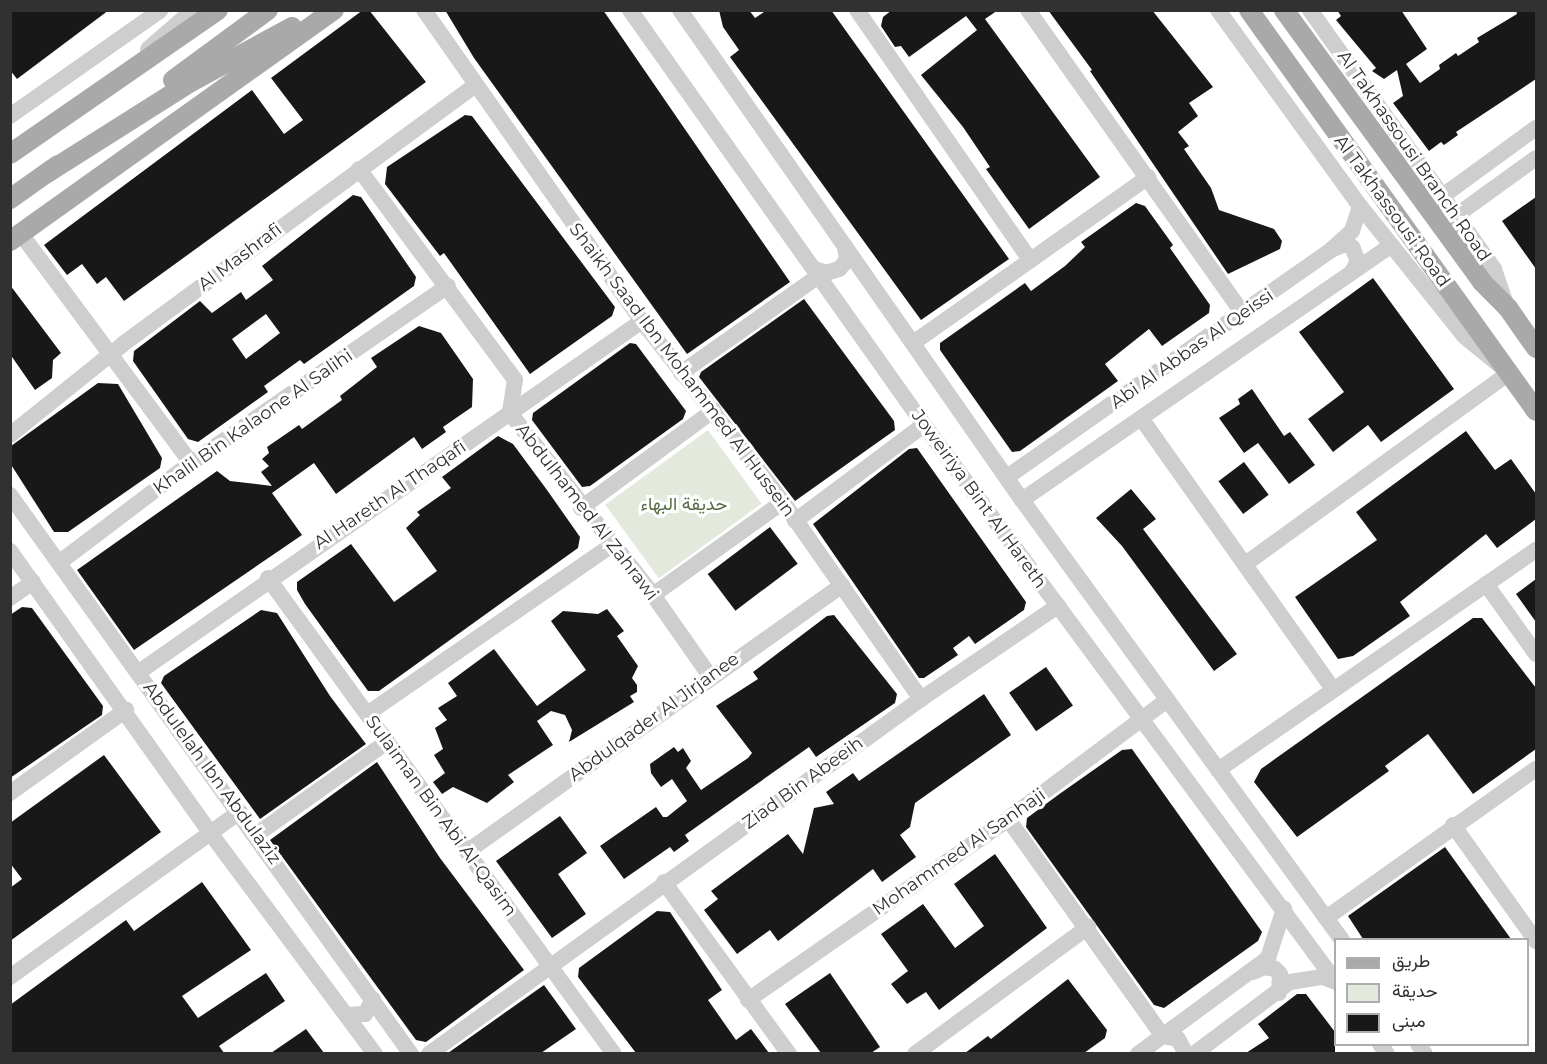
<!DOCTYPE html>
<meta charset="utf-8">
<style>
body{margin:0}
#map{position:relative;width:1547px;height:1064px;overflow:hidden;background:#fff;font-family:Montserrat,Vazirmatn,sans-serif}
div>[style]{position:absolute}
[style*='--x']{left:calc(var(--x)*1px);top:calc(var(--y)*1px);width:calc(var(--w)*1px);rotate:calc(var(--a)*1deg)}
.green>*{inset:0;background:#e4e9dd;transform-origin:0 0}
.building>*{inset:0;background:#181818;transform-origin:0 0}
.minor>*{height:16px;margin:-8px;padding:0 8px;transform-origin:8px;border-radius:8px;background:#cecece}
.major>*{height:20px;margin:-10px;padding:0 10px;transform-origin:10px;border-radius:10px;background:#a9a9a9}
span{translate:-50% -50%;white-space:nowrap;text-align:center;line-height:1.15;-webkit-text-stroke:6px #fff;paint-order:stroke}
.street-label{font-size:18px;color:#313131}
.park-label{font-size:18px;color:#546a40}
.frame{position:absolute;inset:0;border:12px solid #313131;pointer-events:none}
.legend{position:absolute;left:1334px;top:938px;width:195px;height:108px;box-sizing:border-box;background:#fff;border:2px solid #adadad;margin:0;padding:8px 10px;list-style:none;font-size:18px;color:#313131}
.legend li{display:flex;align-items:center;gap:12px;height:30px}
.legend b{width:30px;border:2px solid #adadad}
</style>
<div id="map">
<div class="green">
<i style="left:708px;top:430px;width:91px;height:127px;rotate:54deg"></i>
</div>
<div class="building">
<i style="clip-path:polygon(10px 10px,109px 10px,17px 79px,10px 70px)"></i>
<i style="clip-path:polygon(363px 10px,369px 10px,426px 82px,124px 301px,106px 277px,97px 284px,82px 264px,67px 275px,44px 245px,252px 90px,284px 134px,303px 120px,271px 78px)"></i>
<i style="clip-path:polygon(445px 10px,603px 10px,790px 282px,687px 354px,474px 58px)"></i>
<i style="clip-path:polygon(719px 10px,749px 10px,755px 18px,767px 10px,831px 10px,1009px 259px,921px 320px,730px 57px,739px 50px,723px 27px)"></i>
<i style="clip-path:polygon(892px 10px,998px 10px,985px 19px,1100px 177px,1029px 229px,986px 169px,990px 167px,963px 127px,921px 75px,977px 30px,966px 16px,909px 57px,901px 46px,895px 47px,881px 26px,883px 17px)"></i>
<i style="clip-path:polygon(1048px 10px,1152px 10px,1213px 87px,1189px 103px,1198px 116px,1178px 132px,1189px 146px,1184px 149px,1211px 188px,1219px 210px,1274px 229px,1282px 241px,1280px 249px,1228px 274px,1090px 71px,1092px 70px)"></i>
<i style="clip-path:polygon(1337px 10px,1401px 10px,1427px 49px,1406px 64px,1420px 83px,1440px 69px,1439px 65px,1456px 53px,1458px 56px,1479px 42px,1477px 38px,1517px 14px,1516px 10px,1536px 10px,1536px 79px,1456px 132px,1458px 135px,1444px 145px,1441px 142px,1429px 151px,1393px 103px,1403px 96px,1397px 70px,1384px 79px,1372px 71px,1376px 68px,1336px 20px,1341px 16px)"></i>
<i style="clip-path:polygon(465px 115px,472px 116px,615px 307px,612px 316px,530px 374px,444px 253px,440px 256px,385px 184px,387px 167px)"></i>
<i style="clip-path:polygon(evenodd,353px 195px,361px 197px,416px 277px,414px 286px,304px 364px,300px 360px,264px 386px,268px 392px,198px 442px,188px 439px,133px 361px,134px 351px,200px 301px,212px 313px,241px 292px,246px 300px,273px 280px,262px 266px,353px 195px,266px 314px,280px 333px,246px 359px,232px 339px,266px 314px)"></i>
<i style="clip-path:polygon(1536px 197px,1536px 269px,1502px 221px)"></i>
<i style="clip-path:polygon(1136px 203px,1145px 206px,1173px 245px,1170px 248px,1210px 305px,1209px 313px,1162px 346px,1149px 329px,1105px 364px,1118px 381px,1020px 451px,1012px 452px,940px 350px,940px 343px,1025px 283px,1031px 291px,1065px 266px,1085px 247px,1081px 242px)"></i>
<i style="clip-path:polygon(1373px 278px,1454px 389px,1381px 442px,1368px 425px,1333px 452px,1308px 419px,1344px 392px,1299px 332px)"></i>
<i style="clip-path:polygon(10px 285px,61px 353px,53px 360px,52px 378px,35px 390px,10px 354px)"></i>
<i style="clip-path:polygon(804px 299px,894px 421px,895px 430px,795px 501px,699px 377px,701px 372px)"></i>
<i style="clip-path:polygon(419px 326px,441px 333px,473px 379px,472px 407px,443px 427px,446px 432px,422px 449px,414px 437px,336px 494px,314px 463px,272px 493px,302px 535px,134px 650px,77px 570px,217px 471px,230px 481px,272px 486px,261px 472px,269px 466px,262px 459px,269px 453px,267px 447px,299px 425px,302px 429px,342px 400px,340px 396px,377px 367px,371px 358px)"></i>
<i style="clip-path:polygon(630px 343px,636px 344px,686px 411px,683px 419px,590px 486px,582px 487px,532px 420px,533px 413px)"></i>
<i style="clip-path:polygon(98px 383px,118px 384px,162px 458px,160px 468px,68px 532px,54px 532px,10px 463px,11px 446px)"></i>
<i style="clip-path:polygon(1252px 389px,1284px 436px,1290px 432px,1315px 465px,1289px 484px,1258px 443px,1244px 453px,1219px 418px,1240px 404px,1238px 399px)"></i>
<i style="clip-path:polygon(1466px 431px,1495px 470px,1511px 459px,1536px 494px,1536px 519px,1497px 548px,1486px 534px,1400px 602px,1410px 616px,1353px 656px,1338px 659px,1295px 597px,1377px 540px,1356px 512px)"></i>
<i style="clip-path:polygon(498px 436px,513px 444px,547px 490px,580px 537px,578px 548px,379px 691px,368px 691px,305px 604px,297px 590px,297px 582px,351px 544px,394px 602px,437px 571px,406px 528px,420px 515px,417px 512px,451px 488px,442px 477px)"></i>
<i style="clip-path:polygon(917px 448px,1026px 602px,1024px 610px,975px 644px,969px 636px,953px 648px,958px 655px,924px 678px,919px 678px,813px 524px,909px 449px)"></i>
<i style="left:1244px;top:462px;width:41px;height:32px;rotate:53deg"></i>
<i style="clip-path:polygon(1131px 489px,1156px 519px,1143px 529px,1237px 654px,1214px 671px,1122px 546px,1096px 518px)"></i>
<i style="left:770px;top:527px;width:46px;height:78px;rotate:53deg"></i>
<i style="clip-path:polygon(1536px 579px,1536px 622px,1516px 594px)"></i>
<i style="clip-path:polygon(22px 607px,32px 608px,103px 706px,102px 715px,10px 778px,10px 615px)"></i>
<i style="clip-path:polygon(607px 609px,624px 631px,617px 636px,638px 666px,632px 678px,637px 685px,637px 692px,630px 696px,634px 702px,569px 742px,572px 730px,565px 715px,551px 711px,537px 721px,553px 745px,508px 775px,514px 782px,487px 803px,453px 787px,442px 794px,433px 782px,445px 773px,434px 755px,443px 749px,435px 728px,447px 720px,438px 708px,457px 696px,448px 683px,494px 649px,537px 706px,586px 670px,551px 621px,563px 611px,598px 614px)"></i>
<i style="clip-path:polygon(261px 610px,277px 613px,330px 696px,366px 744px,260px 819px,161px 683px,164px 676px)"></i>
<i style="clip-path:polygon(834px 615px,897px 694px,895px 703px,816px 757px,809px 747px,685px 835px,689px 841px,674px 852px,670px 847px,624px 879px,600px 846px,656px 807px,663px 817px,667px 817px,687px 801px,672px 779px,661px 787px,651px 773px,650px 764px,674px 747px,678px 752px,683px 748px,691px 761px,686px 768px,701px 790px,748px 758px,752px 753px,716px 706px,758px 679px,753px 672px,827px 616px)"></i>
<i style="clip-path:polygon(1473px 618px,1482px 618px,1536px 688px,1536px 749px,1473px 794px,1428px 734px,1385px 766px,1389px 771px,1297px 837px,1254px 782px,1261px 769px)"></i>
<i style="left:1046px;top:667px;width:47px;height:45px;rotate:55deg"></i>
<i style="clip-path:polygon(984px 694px,1011px 735px,915px 803px,910px 827px,900px 835px,916px 857px,882px 882px,873px 869px,778px 941px,770px 930px,737px 954px,704px 910px,718px 899px,711px 891px,788px 834px,803px 854px,814px 808px,834px 804px,826px 792px,853px 773px,859px 781px)"></i>
<i style="clip-path:polygon(1132px 749px,1262px 932px,1258px 941px,1164px 1008px,1154px 1005px,1026px 827px,1027px 818px,1058px 795px,1122px 750px)"></i>
<i style="clip-path:polygon(104px 755px,161px 832px,10px 941px,10px 888px,22px 879px,10px 863px,10px 823px)"></i>
<i style="clip-path:polygon(377px 762px,440px 858px,524px 970px,426px 1042px,416px 1040px,270px 840px)"></i>
<i style="clip-path:polygon(560px 816px,587px 853px,558px 874px,586px 914px,552px 938px,496px 861px)"></i>
<i style="clip-path:polygon(1445px 847px,1511px 939px,1363px 939px,1348px 916px)"></i>
<i style="clip-path:polygon(995px 854px,1047px 928px,939px 1010px,926px 992px,907px 1004px,891px 984px,908px 971px,881px 934px,923px 904px,955px 948px,984px 926px,954px 884px)"></i>
<i style="clip-path:polygon(202px 882px,251px 950px,182px 996px,198px 1018px,266px 973px,285px 1001px,219px 1046px,224px 1053px,10px 1053px,10px 1005px,126px 920px,134px 931px)"></i>
<i style="clip-path:polygon(657px 911px,670px 912px,722px 990px,708px 1000px,736px 1040px,751px 1029px,769px 1053px,636px 1053px,578px 977px,579px 968px)"></i>
<i style="clip-path:polygon(830px 973px,880px 1047px,871px 1053px,821px 1053px,785px 1004px)"></i>
<i style="clip-path:polygon(1068px 979px,1107px 1030px,1105px 1038px,1084px 1053px,965px 1053px,988px 1036px,991px 1039px)"></i>
<i style="clip-path:polygon(544px 985px,576px 1029px,541px 1053px,448px 1053px)"></i>
<i style="clip-path:polygon(1297px 994px,1306px 994px,1335px 1032px,1335px 1053px,1246px 1053px,1269px 1038px,1258px 1024px)"></i>
<i style="clip-path:polygon(306px 1029px,324px 1053px,271px 1053px)"></i>
</div>
<div class="minor">
<i style="--x:424;--y:10;--w:380;--a:55"></i>
<i style="--x:642;--y:321;--w:229;--a:52.1"></i>
<i style="--x:783;--y:502;--w:241;--a:55"></i>
<i style="--x:630;--y:10;--w:509;--a:54.68"></i>
<i style="--x:924;--y:425;--w:693;--a:53.51"></i>
<i style="--x:680;--y:10;--w:598;--a:55.09"></i>
<i style="--x:1022;--y:500;--w:544;--a:53.97"></i>
<i style="--x:857;--y:10;--w:302;--a:55.3"></i>
<i style="--x:1028;--y:10;--w:372;--a:54.7"></i>
<i style="--x:1218;--y:10;--w:242;--a:54.1"></i>
<i style="--x:1360;--y:206;--w:166;--a:51.3"></i>
<i style="--x:1464;--y:336;--w:58;--a:39.4"></i>
<i style="--x:1509;--y:373;--w:326;--a:144.1"></i>
<i style="--x:1310;--y:10;--w:318;--a:54.6"></i>
<i style="--x:1494;--y:269;--w:40;--a:71.1"></i>
<i style="--x:148;--y:49;--w:60;--a:-40.9"></i>
<i style="--x:10;--y:116;--w:184;--a:-35.1"></i>
<i style="--x:359;--y:169;--w:262;--a:53.5"></i>
<i style="--x:515;--y:380;--w:33;--a:99"></i>
<i style="--x:510;--y:413;--w:231;--a:51.8"></i>
<i style="--x:653;--y:595;--w:99;--a:54.9"></i>
<i style="--x:1444;--y:195;--w:114;--a:-36.1"></i>
<i style="--x:1457;--y:215;--w:97;--a:-35.8"></i>
<i style="--x:21;--y:234;--w:285;--a:53.4"></i>
<i style="--x:1331;--y:250;--w:15;--a:-23"></i>
<i style="--x:1345;--y:244;--w:8;--a:23"></i>
<i style="--x:1352;--y:247;--w:15;--a:67"></i>
<i style="--x:1358;--y:261;--w:13;--a:119"></i>
<i style="--x:815;--y:269;--w:12;--a:20"></i>
<i style="--x:826;--y:273;--w:14;--a:-17"></i>
<i style="--x:839;--y:269;--w:12;--a:-48"></i>
<i style="--x:847;--y:260;--w:14;--a:-98"></i>
<i style="--x:913;--y:343;--w:288;--a:-35.2"></i>
<i style="--x:681;--y:373;--w:170;--a:-35.2"></i>
<i style="--x:1141;--y:418;--w:332;--a:54.7"></i>
<i style="--x:10;--y:435;--w:145;--a:-38.8"></i>
<i style="--x:123;--y:344;--w:436;--a:-36.3"></i>
<i style="--x:1007;--y:477;--w:396;--a:-35"></i>
<i style="--x:1331;--y:250;--w:28;--a:-42"></i>
<i style="--x:1352;--y:231;--w:26;--a:-72"></i>
<i style="--x:10;--y:495;--w:688;--a:54.35"></i>
<i style="--x:1022;--y:500;--w:449;--a:-34.6"></i>
<i style="--x:581;--y:508;--w:165;--a:-36.4"></i>
<i style="--x:795;--y:521;--w:161;--a:-36.7"></i>
<i style="--x:10;--y:551;--w:347;--a:54.6"></i>
<i style="--x:211;--y:834;--w:274;--a:53.3"></i>
<i style="--x:60;--y:562;--w:164;--a:-37.1"></i>
<i style="--x:191;--y:463;--w:312;--a:-34.6"></i>
<i style="--x:268;--y:578;--w:588;--a:53.99"></i>
<i style="--x:1486;--y:584;--w:86;--a:54.5"></i>
<i style="--x:653;--y:595;--w:160;--a:-35.6"></i>
<i style="--x:10;--y:598;--w:28;--a:-35"></i>
<i style="--x:139;--y:672;--w:613;--a:-34.91"></i>
<i style="--x:367;--y:714;--w:299;--a:-34.6"></i>
<i style="--x:1218;--y:770;--w:387;--a:-34.7"></i>
<i style="--x:10;--y:793;--w:143;--a:-35.6"></i>
<i style="--x:1008;--y:819;--w:267;--a:54.5"></i>
<i style="--x:1163;--y:1036;--w:15;--a:11"></i>
<i style="--x:1178;--y:1039;--w:17;--a:62"></i>
<i style="--x:1453;--y:825;--w:143;--a:54.4"></i>
<i style="--x:256;--y:835;--w:161;--a:-35.4"></i>
<i style="--x:468;--y:851;--w:459;--a:-35.4"></i>
<i style="--x:664;--y:882;--w:213;--a:54"></i>
<i style="--x:1326;--y:918;--w:257;--a:-35.4"></i>
<i style="--x:1253;--y:972;--w:12;--a:-24"></i>
<i style="--x:1264;--y:967;--w:11;--a:10"></i>
<i style="--x:1275;--y:969;--w:7;--a:45"></i>
<i style="--x:1280;--y:974;--w:19;--a:93"></i>
<i style="--x:10;--y:977;--w:283;--a:-35.7"></i>
<i style="--x:748;--y:1000;--w:317;--a:-34.8"></i>
<i style="--x:1008;--y:819;--w:199;--a:-36.8"></i>
<i style="--x:347;--y:1015;--w:18;--a:-3"></i>
<i style="--x:365;--y:1014;--w:17;--a:-62"></i>
<i style="--x:1380;--y:1044;--w:12;--a:55"></i>
<i style="--x:1418;--y:1044;--w:12;--a:55"></i>
<i style="--x:429;--y:1054;--w:607;--a:-35.81"></i>
<i style="--x:921;--y:699;--w:166;--a:-34.2"></i>
<i style="--x:915;--y:1054;--w:215;--a:-36.3"></i>
<i style="--x:1138;--y:1054;--w:162;--a:-36.4"></i>
<i style="--x:1268;--y:958;--w:52;--a:-71.9"></i>
<i style="--x:1194;--y:1054;--w:120;--a:-36.9"></i>
<i style="--x:1290;--y:982;--w:33;--a:-9"></i>
<i style="--x:1323;--y:977;--w:14;--a:21"></i>
</div>
<div class="major">
<i style="--x:1249;--y:10;--w:493;--a:54.4"></i>
<i style="--x:1284;--y:10;--w:336;--a:53.9"></i>
<i style="--x:1482;--y:282;--w:37;--a:45"></i>
<i style="--x:1508;--y:308;--w:49;--a:55"></i>
<i style="--x:173;--y:80;--w:118;--a:-36.4"></i>
<i style="--x:10;--y:154;--w:253;--a:-34.7"></i>
<i style="--x:47;--y:173;--w:170;--a:-32.3"></i>
<i style="--x:191;--y:82;--w:115;--a:-28.6"></i>
<i style="--x:10;--y:199;--w:59;--a:-35.3"></i>
<i style="--x:10;--y:241;--w:398;--a:-35.5"></i>
</div>
<div class="street-label">
<span style="left:1414px;top:156px;rotate:55deg">Al Takhassousi Branch Road</span>
<span style="left:1392px;top:211px;rotate:54deg">Al Takhassousi Road</span>
<span style="left:240px;top:257px;rotate:-37deg">Al Mashrafi</span>
<span style="left:1192px;top:349px;rotate:-35deg">Abi Al Abbas Al Qeissi</span>
<span style="left:682px;top:370px;rotate:53deg">Shaikh Saad Ibn Mohammed Al Hussein</span>
<span style="left:253px;top:422px;rotate:-35deg">Khalil Bin Kalaone Al Salihi</span>
<span style="left:390px;top:495px;rotate:-34deg">Al Hareth Al Thaqafi</span>
<span style="left:979px;top:499px;rotate:54deg">Joweiriya Bint Al Hareth</span>
<span style="left:587px;top:512px;rotate:52deg">Abdulhamed Al Zahrawi</span>
<span style="left:654px;top:717px;rotate:-36deg">Abdulqader Al Jirjanee</span>
<span style="left:212px;top:773px;rotate:54deg">Abdulelah Ibn Abdulaziz</span>
<span style="left:803px;top:783px;rotate:-36deg">Ziad Bin Abeeih</span>
<span style="left:441px;top:816px;rotate:54deg">Sulaiman Bin Abi Al-Qasim</span>
<span style="left:959px;top:852px;rotate:-35deg">Mohammed Al Sanhaji</span>
</div>
<div class="park-label">
<span style="left:684px;top:504px">حديقة البهاء</span>
</div>
<div class="frame"></div>
<ul class="legend">
<li><b style="height:8px;background:#a9a9a9"></b>طريق</li>
<li><b style="height:16px;background:#e4e9dd"></b>حديقة</li>
<li><b style="height:16px;background:#181818"></b>مبنى</li>
</ul>
</div>
